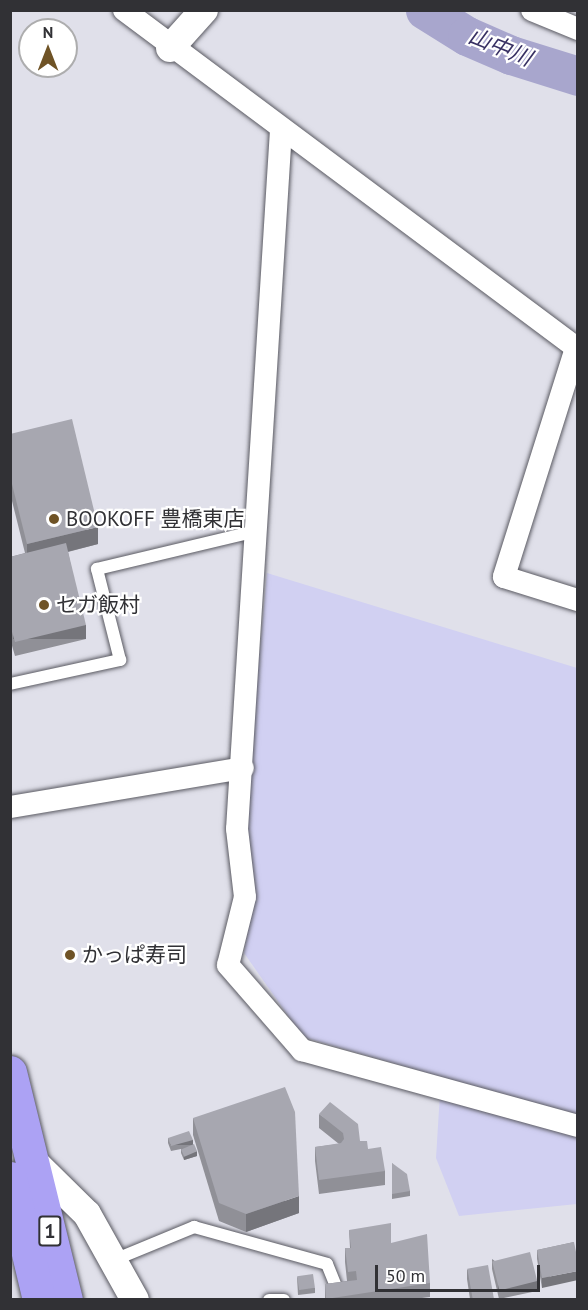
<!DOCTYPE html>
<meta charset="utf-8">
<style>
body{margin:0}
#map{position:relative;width:588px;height:1310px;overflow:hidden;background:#e0e0ea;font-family:"PT Sans","Noto Sans JP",sans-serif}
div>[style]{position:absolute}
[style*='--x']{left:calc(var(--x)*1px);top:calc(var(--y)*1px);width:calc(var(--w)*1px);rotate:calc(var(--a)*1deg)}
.green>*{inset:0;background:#d1d0f2}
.river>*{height:39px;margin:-19.5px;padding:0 19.5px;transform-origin:19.5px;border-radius:19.5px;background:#a8a6cd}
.roads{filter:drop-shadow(0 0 2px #5a5a62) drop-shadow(0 0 2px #5a5a62)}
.service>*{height:12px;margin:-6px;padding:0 6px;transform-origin:6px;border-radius:6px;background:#fff}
.minor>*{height:22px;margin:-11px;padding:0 11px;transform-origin:11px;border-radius:11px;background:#fff}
.tertiary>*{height:28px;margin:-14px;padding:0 14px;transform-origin:14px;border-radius:14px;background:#fff}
.trunk>*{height:33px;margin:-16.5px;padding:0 16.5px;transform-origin:16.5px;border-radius:16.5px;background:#aca2f4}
.wall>*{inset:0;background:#909097}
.shaded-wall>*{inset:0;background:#75757b;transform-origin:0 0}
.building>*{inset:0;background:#a7a7b0;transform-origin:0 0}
.dots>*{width:16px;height:16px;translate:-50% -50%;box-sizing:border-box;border:3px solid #fff;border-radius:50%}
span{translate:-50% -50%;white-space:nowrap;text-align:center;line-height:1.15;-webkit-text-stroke:4.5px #fff;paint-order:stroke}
.shield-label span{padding:2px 4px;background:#fff;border:2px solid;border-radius:4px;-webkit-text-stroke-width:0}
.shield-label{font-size:20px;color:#313135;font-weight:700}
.poi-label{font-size:21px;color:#313135}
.left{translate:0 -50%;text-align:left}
.water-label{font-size:22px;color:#373063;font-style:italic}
.frame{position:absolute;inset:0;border:12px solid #313135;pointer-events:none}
.north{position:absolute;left:18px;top:18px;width:60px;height:60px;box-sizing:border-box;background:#fff;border:2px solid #adadae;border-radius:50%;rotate:0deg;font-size:16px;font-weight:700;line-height:24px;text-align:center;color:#313135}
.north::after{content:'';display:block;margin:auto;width:21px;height:27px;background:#6f5326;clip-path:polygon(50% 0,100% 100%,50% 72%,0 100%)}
.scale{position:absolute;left:375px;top:1265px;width:165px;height:27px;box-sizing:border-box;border:3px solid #313135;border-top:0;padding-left:8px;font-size:18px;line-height:21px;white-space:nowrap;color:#313135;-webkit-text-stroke:4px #fff;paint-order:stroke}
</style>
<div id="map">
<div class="green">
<i style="clip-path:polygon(267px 573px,577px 668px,577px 1204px,459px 1216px,436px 1158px,441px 1077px,303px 1037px,244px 953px,255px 888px,244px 824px)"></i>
</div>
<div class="river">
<i style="--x:425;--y:10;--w:49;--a:31.8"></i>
<i style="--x:467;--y:36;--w:48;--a:23.4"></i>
<i style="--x:511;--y:55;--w:70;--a:17.4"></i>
</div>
<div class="roads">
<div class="service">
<i style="--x:10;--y:684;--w:113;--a:-12.3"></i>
<i style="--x:120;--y:660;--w:94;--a:-104.2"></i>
<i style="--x:97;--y:569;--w:164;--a:-13.4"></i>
<i style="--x:114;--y:1260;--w:87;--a:-22.4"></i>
<i style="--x:194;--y:1227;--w:138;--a:15.5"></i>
<i style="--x:327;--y:1264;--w:35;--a:68"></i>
<i style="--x:269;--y:1300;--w:15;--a:0"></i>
</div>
<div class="minor">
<i style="--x:124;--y:10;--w:567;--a:36.75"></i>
<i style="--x:532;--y:10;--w:50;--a:22.4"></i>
<i style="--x:281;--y:130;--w:700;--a:93.6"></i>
<i style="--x:237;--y:829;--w:68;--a:83.3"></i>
<i style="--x:245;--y:897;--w:70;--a:104"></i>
<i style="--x:228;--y:965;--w:113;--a:49"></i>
<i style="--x:302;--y:1050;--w:286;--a:15.4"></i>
<i style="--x:576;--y:348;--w:240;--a:107.5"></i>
<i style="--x:504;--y:577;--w:77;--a:17.3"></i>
<i style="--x:10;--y:807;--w:236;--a:-9.5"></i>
</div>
<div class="tertiary">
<i style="--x:170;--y:48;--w:51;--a:-48.2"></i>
<i style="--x:34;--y:1162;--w:74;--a:44.5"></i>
<i style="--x:87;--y:1214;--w:98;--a:60.8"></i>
</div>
<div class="trunk">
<i style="--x:10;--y:1072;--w:235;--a:76.2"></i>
<i style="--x:10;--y:1178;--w:125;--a:76.6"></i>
</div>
</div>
<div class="wall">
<i style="clip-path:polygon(10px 434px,98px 544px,68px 552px,86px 639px,15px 656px,10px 639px,10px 557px,25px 553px,10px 493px)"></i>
<i style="clip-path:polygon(319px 1114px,360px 1141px,368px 1149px,385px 1171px,385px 1185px,319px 1194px,315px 1161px,315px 1147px,339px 1144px,319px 1128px)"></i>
<i style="clip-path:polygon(193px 1118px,299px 1213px,246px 1232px,219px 1221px,193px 1135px)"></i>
<i style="clip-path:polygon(168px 1138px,193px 1144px,197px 1156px,184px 1160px,181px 1153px,181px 1149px,171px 1151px,168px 1143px)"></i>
<i style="clip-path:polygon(392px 1163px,410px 1191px,410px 1196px,392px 1199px)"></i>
<i style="clip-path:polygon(349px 1230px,391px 1243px,430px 1283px,430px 1297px,414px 1299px,325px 1299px,325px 1284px,347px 1281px,345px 1262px,345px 1248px,350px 1248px)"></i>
<i style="clip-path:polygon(574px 1242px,542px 1288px,537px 1259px,537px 1250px)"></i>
<i style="clip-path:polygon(492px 1259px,537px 1291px,499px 1299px,492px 1269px)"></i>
<i style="clip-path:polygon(467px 1269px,494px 1299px,470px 1299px,467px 1279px)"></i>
<i style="clip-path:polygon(297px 1277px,315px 1288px,315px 1293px,298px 1295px)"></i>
</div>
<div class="shaded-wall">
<i style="clip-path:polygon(98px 527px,98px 544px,27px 562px,27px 544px)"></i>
<i style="left:86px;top:625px;width:14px;height:73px;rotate:90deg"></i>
<i style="left:193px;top:1140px;width:5px;height:23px;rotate:90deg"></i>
<i style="clip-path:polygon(197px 1151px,197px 1156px,184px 1160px,184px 1155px)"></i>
<i style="clip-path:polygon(299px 1196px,299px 1213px,246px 1232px,246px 1214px)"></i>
<i style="clip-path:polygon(578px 1271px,578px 1280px,542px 1288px,542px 1278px)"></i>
<i style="left:537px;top:1281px;width:10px;height:39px;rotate:90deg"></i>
</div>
<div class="building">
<i style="clip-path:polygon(72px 419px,98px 527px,27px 544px,10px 476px,10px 434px)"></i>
<i style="clip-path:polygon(66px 543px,86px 625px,15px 642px,10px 625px,10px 557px)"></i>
<i style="clip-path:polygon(285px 1087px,295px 1112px,299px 1196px,246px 1214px,219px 1203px,193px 1118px)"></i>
<i style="clip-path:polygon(330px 1102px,358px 1124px,360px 1141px,367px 1141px,368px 1149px,381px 1147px,385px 1171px,319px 1180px,315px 1147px,341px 1143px,344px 1139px,343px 1133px,319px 1114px)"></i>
<i style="clip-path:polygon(189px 1131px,193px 1140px,171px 1146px,168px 1138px)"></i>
<i style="left:194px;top:1144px;width:8px;height:14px;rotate:67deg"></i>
<i style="clip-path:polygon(392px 1163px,407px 1174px,410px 1191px,392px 1194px)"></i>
<i style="clip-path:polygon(391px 1223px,391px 1243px,427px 1234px,430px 1283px,326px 1299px,325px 1284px,357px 1280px,356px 1271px,348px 1272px,345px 1248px,351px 1248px,349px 1230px)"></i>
<i style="clip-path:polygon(574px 1242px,578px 1262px,578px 1271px,542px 1278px,537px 1250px)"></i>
<i style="left:530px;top:1252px;width:30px;height:39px;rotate:76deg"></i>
<i style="left:488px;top:1265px;width:35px;height:21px;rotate:80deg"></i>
<i style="left:313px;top:1274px;width:14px;height:16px;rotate:82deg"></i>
</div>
<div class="dots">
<i style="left:54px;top:519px;background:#6f5326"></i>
<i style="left:44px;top:605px;background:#6f5326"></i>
<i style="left:70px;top:955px;background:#6f5326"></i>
</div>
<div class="shield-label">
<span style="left:50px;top:1231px">1</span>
</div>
<div class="poi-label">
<span class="left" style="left:66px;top:519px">BOOKOFF 豊橋東店</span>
<span class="left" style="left:56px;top:605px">セガ飯村</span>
<span class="left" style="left:82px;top:955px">かっぱ寿司</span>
</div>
<div class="water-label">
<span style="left:500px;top:47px;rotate:22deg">山中川</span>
</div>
<div class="frame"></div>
<div class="north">N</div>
<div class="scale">50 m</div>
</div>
